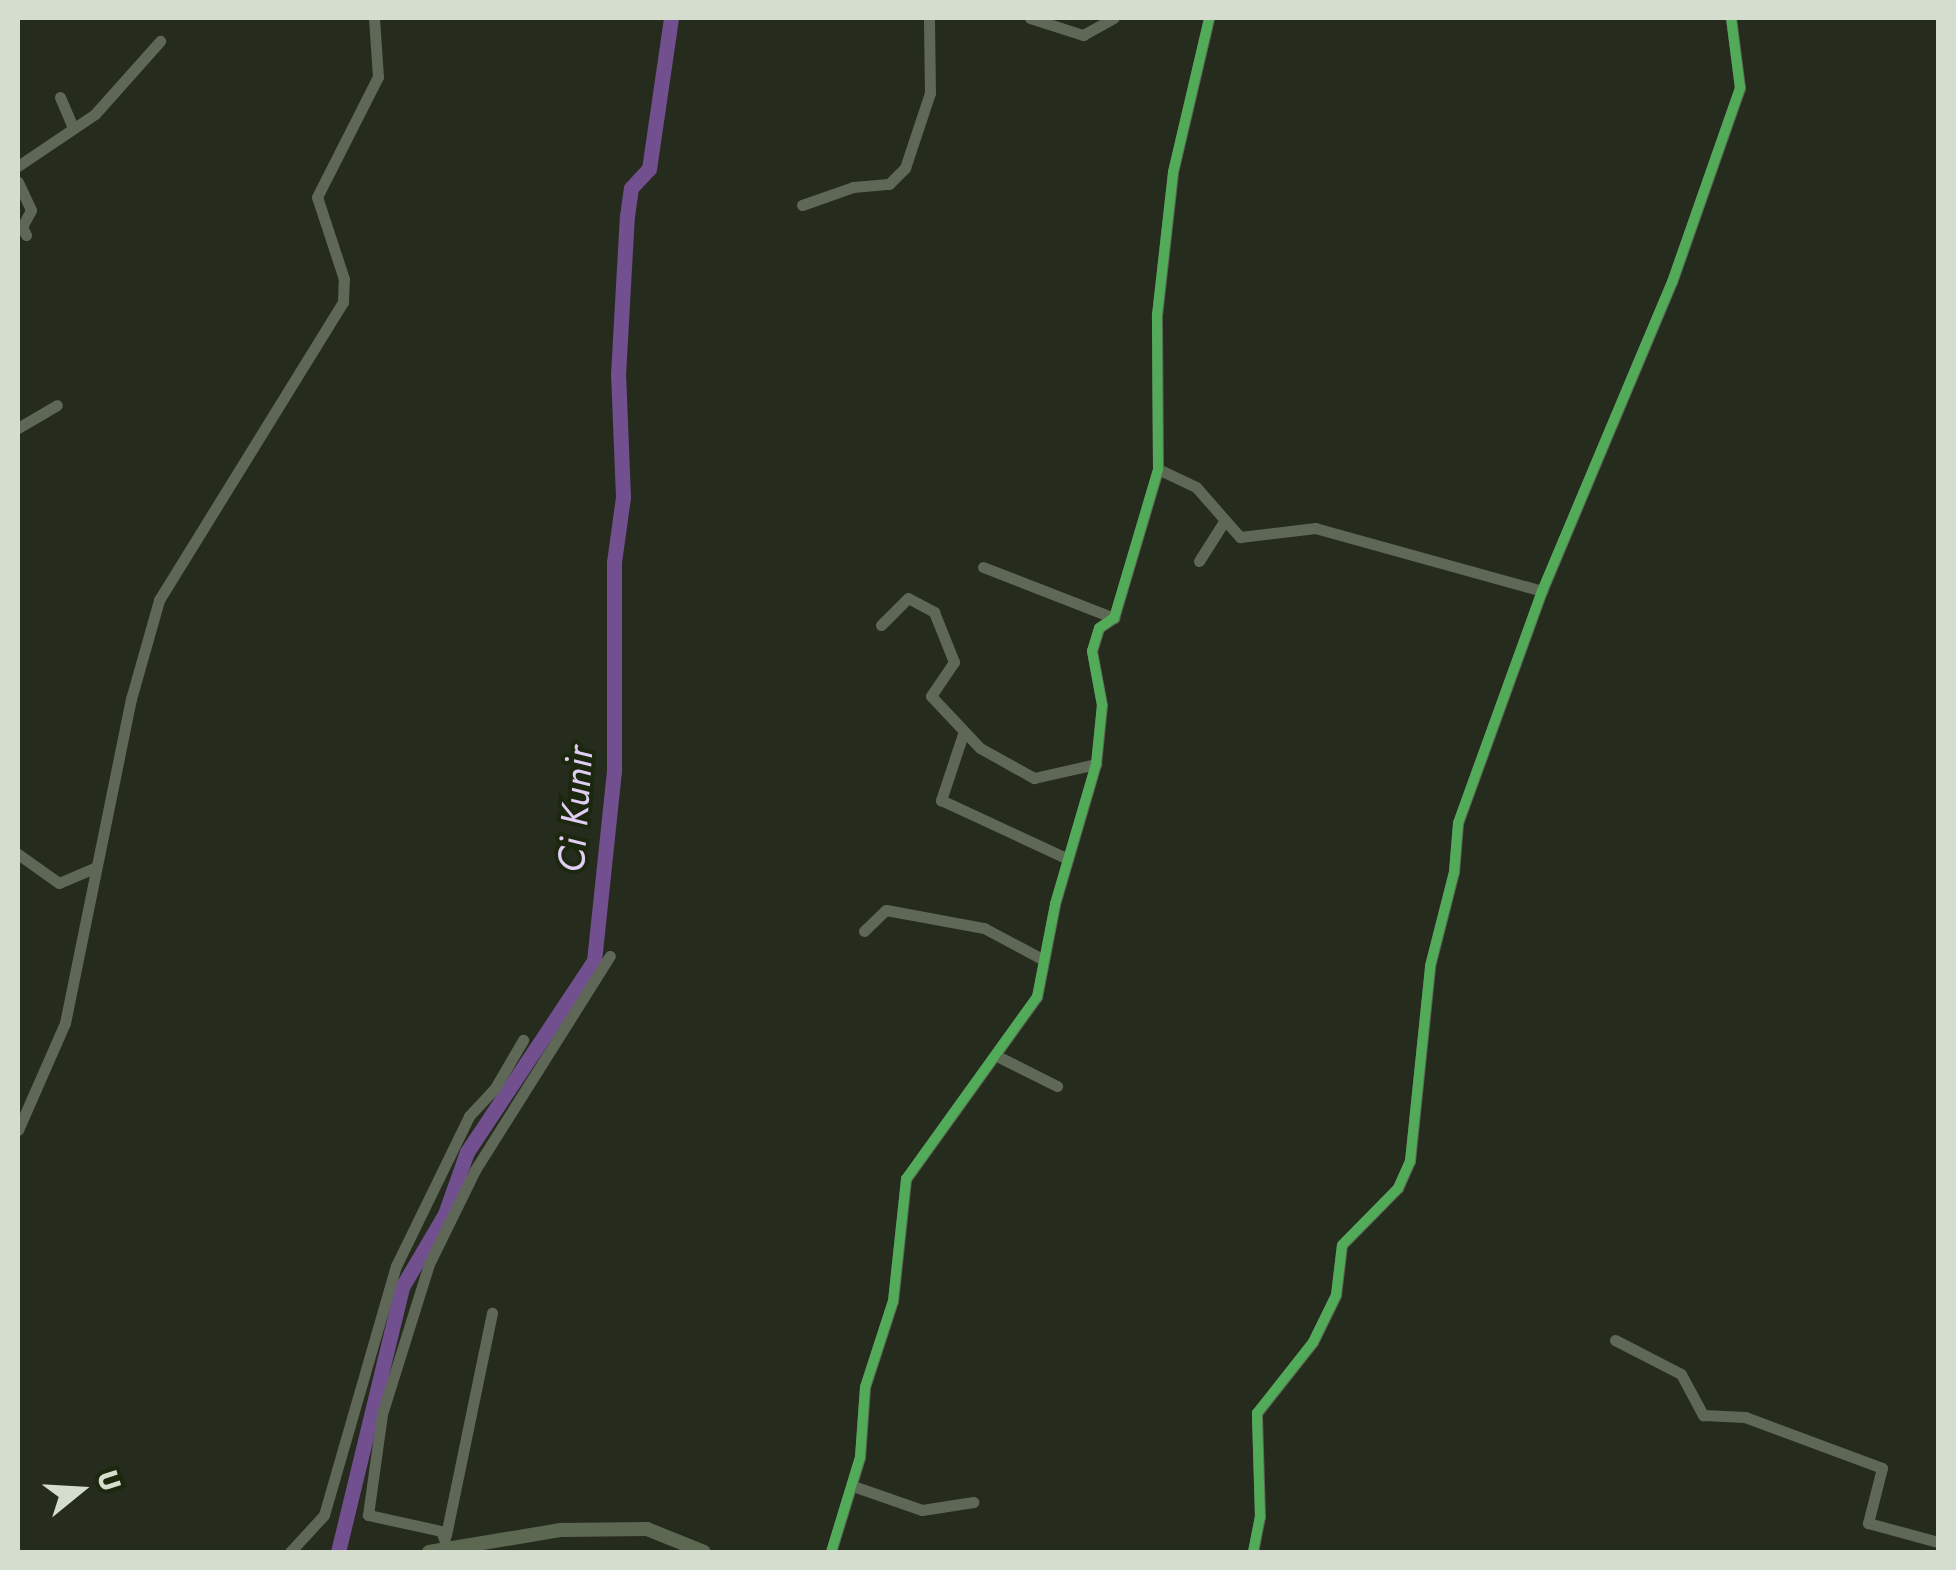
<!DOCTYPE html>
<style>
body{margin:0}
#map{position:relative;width:1956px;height:1570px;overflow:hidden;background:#252c1e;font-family:Jost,sans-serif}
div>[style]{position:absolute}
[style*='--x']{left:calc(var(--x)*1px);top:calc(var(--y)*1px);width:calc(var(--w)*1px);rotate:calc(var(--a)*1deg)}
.river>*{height:15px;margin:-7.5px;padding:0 7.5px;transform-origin:7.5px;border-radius:7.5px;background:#724f8e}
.minor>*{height:11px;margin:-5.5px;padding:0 5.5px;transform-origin:5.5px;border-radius:5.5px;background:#5f6856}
.major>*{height:14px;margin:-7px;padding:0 7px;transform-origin:7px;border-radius:7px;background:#5c6852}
.cycleway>*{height:10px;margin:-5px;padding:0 5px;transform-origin:5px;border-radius:5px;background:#51ab58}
span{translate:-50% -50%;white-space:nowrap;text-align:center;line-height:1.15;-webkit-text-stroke:8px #1b280e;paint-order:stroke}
.water-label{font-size:38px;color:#e2cdf5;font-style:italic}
.frame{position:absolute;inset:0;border:20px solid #d5dece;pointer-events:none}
.north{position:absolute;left:30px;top:1440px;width:100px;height:100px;-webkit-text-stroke:8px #1b280e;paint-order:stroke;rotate:72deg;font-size:28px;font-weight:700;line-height:40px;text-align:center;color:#d5dece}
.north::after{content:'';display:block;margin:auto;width:35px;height:45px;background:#d5dece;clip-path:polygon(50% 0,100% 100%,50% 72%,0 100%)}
</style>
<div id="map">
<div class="river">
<i style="--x:338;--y:1552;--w:273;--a:-76.4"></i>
<i style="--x:402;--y:1287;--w:85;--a:-59.5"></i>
<i style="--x:445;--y:1214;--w:66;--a:-70.5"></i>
<i style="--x:467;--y:1152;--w:229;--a:-56.4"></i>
<i style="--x:594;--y:961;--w:190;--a:-84"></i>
<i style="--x:614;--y:772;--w:210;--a:-90"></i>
<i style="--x:614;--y:562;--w:66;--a:-82.1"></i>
<i style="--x:623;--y:497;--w:122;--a:-92.3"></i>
<i style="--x:618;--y:375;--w:159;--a:-86.8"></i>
<i style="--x:627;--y:216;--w:28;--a:-82"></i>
<i style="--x:631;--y:188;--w:26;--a:-47"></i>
<i style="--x:649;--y:169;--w:153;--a:-81.7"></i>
</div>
<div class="minor">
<i style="--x:1030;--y:18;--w:56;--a:17.8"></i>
<i style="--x:1083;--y:35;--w:35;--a:-29"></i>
<i style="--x:60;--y:97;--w:34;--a:67"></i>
<i style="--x:18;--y:166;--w:93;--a:-34"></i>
<i style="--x:95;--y:114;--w:98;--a:-48.3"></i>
<i style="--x:18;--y:182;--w:31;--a:65"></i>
<i style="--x:31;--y:210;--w:19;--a:118"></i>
<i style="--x:22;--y:227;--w:9;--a:63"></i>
<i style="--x:802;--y:205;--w:54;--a:-19.4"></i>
<i style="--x:853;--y:187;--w:36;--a:-5"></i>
<i style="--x:889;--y:184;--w:23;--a:-45"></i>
<i style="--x:905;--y:168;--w:79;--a:-71.6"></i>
<i style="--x:930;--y:93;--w:75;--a:-90.8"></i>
<i style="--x:18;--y:428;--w:45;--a:-30.5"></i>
<i style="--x:1158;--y:469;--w:42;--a:25.3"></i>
<i style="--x:1196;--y:487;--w:67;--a:48.7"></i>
<i style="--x:1240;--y:537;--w:76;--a:-6.8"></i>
<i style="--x:1315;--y:528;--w:236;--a:15.5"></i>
<i style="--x:1199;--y:561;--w:45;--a:-57.7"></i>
<i style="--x:983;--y:567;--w:141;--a:21.3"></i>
<i style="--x:881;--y:625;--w:38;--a:-45"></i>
<i style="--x:908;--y:598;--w:30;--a:28"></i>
<i style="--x:934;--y:612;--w:54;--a:68.2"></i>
<i style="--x:954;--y:662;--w:41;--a:124.1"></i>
<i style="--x:931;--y:696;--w:71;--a:46.7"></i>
<i style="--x:980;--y:748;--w:62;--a:29.1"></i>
<i style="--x:1034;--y:778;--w:64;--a:-12.7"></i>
<i style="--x:963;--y:734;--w:70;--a:108.4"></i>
<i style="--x:941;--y:800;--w:140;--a:24.9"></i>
<i style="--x:18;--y:854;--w:50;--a:35.3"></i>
<i style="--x:59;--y:883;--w:38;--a:-23"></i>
<i style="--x:864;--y:931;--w:30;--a:-44"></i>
<i style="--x:886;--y:910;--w:100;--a:10.4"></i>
<i style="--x:984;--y:928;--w:66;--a:28.1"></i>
<i style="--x:999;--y:1057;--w:65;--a:26.6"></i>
<i style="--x:18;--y:1130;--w:117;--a:-66.3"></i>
<i style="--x:65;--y:1023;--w:331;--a:-78.5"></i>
<i style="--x:131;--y:699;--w:103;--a:-74.2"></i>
<i style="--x:159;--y:600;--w:350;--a:-58.3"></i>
<i style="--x:343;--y:302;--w:23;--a:-88"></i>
<i style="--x:344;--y:279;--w:86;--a:-108.2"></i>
<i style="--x:317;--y:197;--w:135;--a:-63.1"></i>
<i style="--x:378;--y:77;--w:59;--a:-93.9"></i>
<i style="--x:1615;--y:1340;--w:74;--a:27.3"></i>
<i style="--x:1681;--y:1374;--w:47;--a:61.8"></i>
<i style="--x:1703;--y:1415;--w:42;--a:2.7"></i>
<i style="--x:1745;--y:1417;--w:146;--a:20.4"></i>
<i style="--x:1882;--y:1468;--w:57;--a:104.3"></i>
<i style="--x:1868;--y:1523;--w:73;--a:15.2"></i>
<i style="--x:853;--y:1486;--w:73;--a:19.2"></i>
<i style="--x:922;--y:1510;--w:52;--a:-8.9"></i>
<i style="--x:446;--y:1535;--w:227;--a:-78.3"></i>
<i style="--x:448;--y:1549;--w:19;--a:-111"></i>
<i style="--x:441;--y:1531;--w:75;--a:-167.6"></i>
<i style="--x:368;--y:1515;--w:102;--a:-82.1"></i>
<i style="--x:382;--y:1414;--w:157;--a:-72.6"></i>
<i style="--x:429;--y:1264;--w:105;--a:-63.9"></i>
<i style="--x:475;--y:1170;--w:253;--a:-57.8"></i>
<i style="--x:290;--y:1552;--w:50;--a:-47.4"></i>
<i style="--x:324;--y:1515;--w:259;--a:-73.9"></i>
<i style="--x:396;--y:1266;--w:167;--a:-64"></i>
<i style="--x:469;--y:1116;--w:38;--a:-47"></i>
<i style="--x:495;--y:1088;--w:56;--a:-59.7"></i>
<i style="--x:831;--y:1552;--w:99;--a:-73"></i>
<i style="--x:860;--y:1457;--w:70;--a:-85.9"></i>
<i style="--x:865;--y:1387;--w:90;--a:-72"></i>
<i style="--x:893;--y:1301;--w:123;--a:-83.9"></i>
<i style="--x:906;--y:1179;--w:224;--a:-54.3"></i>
<i style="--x:1037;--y:997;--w:95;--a:-79"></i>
<i style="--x:1055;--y:904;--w:146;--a:-73.7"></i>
<i style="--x:1096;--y:764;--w:59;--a:-84.2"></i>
<i style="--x:1102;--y:705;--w:55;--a:-100.5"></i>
<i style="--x:1092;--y:651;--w:24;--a:-73"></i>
<i style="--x:1099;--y:628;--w:18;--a:-34"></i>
<i style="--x:1114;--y:618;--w:155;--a:-73.5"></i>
<i style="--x:1158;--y:469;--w:154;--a:-90.4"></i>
<i style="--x:1157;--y:315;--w:144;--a:-83.6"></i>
<i style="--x:1173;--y:172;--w:158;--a:-76.8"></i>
<i style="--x:1253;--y:1552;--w:36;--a:-79"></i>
<i style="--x:1260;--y:1517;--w:104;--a:-91.7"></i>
<i style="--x:1257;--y:1413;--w:90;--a:-51.7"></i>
<i style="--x:1313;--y:1342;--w:52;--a:-63.9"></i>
<i style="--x:1336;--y:1295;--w:50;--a:-83.2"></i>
<i style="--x:1342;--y:1245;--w:80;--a:-45.5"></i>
<i style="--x:1398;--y:1188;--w:30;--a:-66"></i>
<i style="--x:1410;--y:1161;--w:196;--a:-84.1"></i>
<i style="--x:1430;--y:966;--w:97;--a:-75.7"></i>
<i style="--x:1454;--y:872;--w:49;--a:-85.3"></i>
<i style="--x:1458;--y:823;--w:247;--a:-70.1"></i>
<i style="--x:1542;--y:591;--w:335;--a:-67.2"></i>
<i style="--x:1672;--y:282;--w:206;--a:-70.7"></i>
<i style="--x:1740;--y:88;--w:71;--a:-97.3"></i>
</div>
<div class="major">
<i style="--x:429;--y:1552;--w:134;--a:-9.5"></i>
<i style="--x:561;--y:1530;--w:86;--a:-0.7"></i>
<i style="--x:647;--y:1529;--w:61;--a:22"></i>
</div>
<div class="cycleway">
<i style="--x:831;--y:1552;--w:99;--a:-73"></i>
<i style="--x:860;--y:1457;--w:70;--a:-85.9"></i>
<i style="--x:865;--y:1387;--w:90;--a:-72"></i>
<i style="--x:893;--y:1301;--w:123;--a:-83.9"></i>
<i style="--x:906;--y:1179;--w:224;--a:-54.3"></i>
<i style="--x:1037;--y:997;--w:95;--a:-79"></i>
<i style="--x:1055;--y:904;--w:146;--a:-73.7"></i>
<i style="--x:1096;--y:764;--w:59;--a:-84.2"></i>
<i style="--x:1102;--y:705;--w:55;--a:-100.5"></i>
<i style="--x:1092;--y:651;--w:24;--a:-73"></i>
<i style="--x:1099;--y:628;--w:18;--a:-34"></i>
<i style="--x:1114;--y:618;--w:155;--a:-73.5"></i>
<i style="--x:1158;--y:469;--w:154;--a:-90.4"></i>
<i style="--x:1157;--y:315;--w:144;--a:-83.6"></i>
<i style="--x:1173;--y:172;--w:158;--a:-76.8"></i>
<i style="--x:1253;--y:1552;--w:36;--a:-79"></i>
<i style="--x:1260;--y:1517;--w:104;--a:-91.7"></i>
<i style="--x:1257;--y:1413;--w:90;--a:-51.7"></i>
<i style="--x:1313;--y:1342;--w:52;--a:-63.9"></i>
<i style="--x:1336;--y:1295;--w:50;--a:-83.2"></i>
<i style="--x:1342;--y:1245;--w:80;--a:-45.5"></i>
<i style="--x:1398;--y:1188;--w:30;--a:-66"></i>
<i style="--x:1410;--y:1161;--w:196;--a:-84.1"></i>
<i style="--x:1430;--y:966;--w:97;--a:-75.7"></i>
<i style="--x:1454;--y:872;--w:49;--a:-85.3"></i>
<i style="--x:1458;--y:823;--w:247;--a:-70.1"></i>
<i style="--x:1542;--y:591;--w:335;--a:-67.2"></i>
<i style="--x:1672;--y:282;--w:206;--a:-70.7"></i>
<i style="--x:1740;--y:88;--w:71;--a:-97.3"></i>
</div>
<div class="water-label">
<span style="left:575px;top:809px;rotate:-86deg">Ci Kunir</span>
</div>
<div class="frame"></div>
<div class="north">U</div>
</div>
